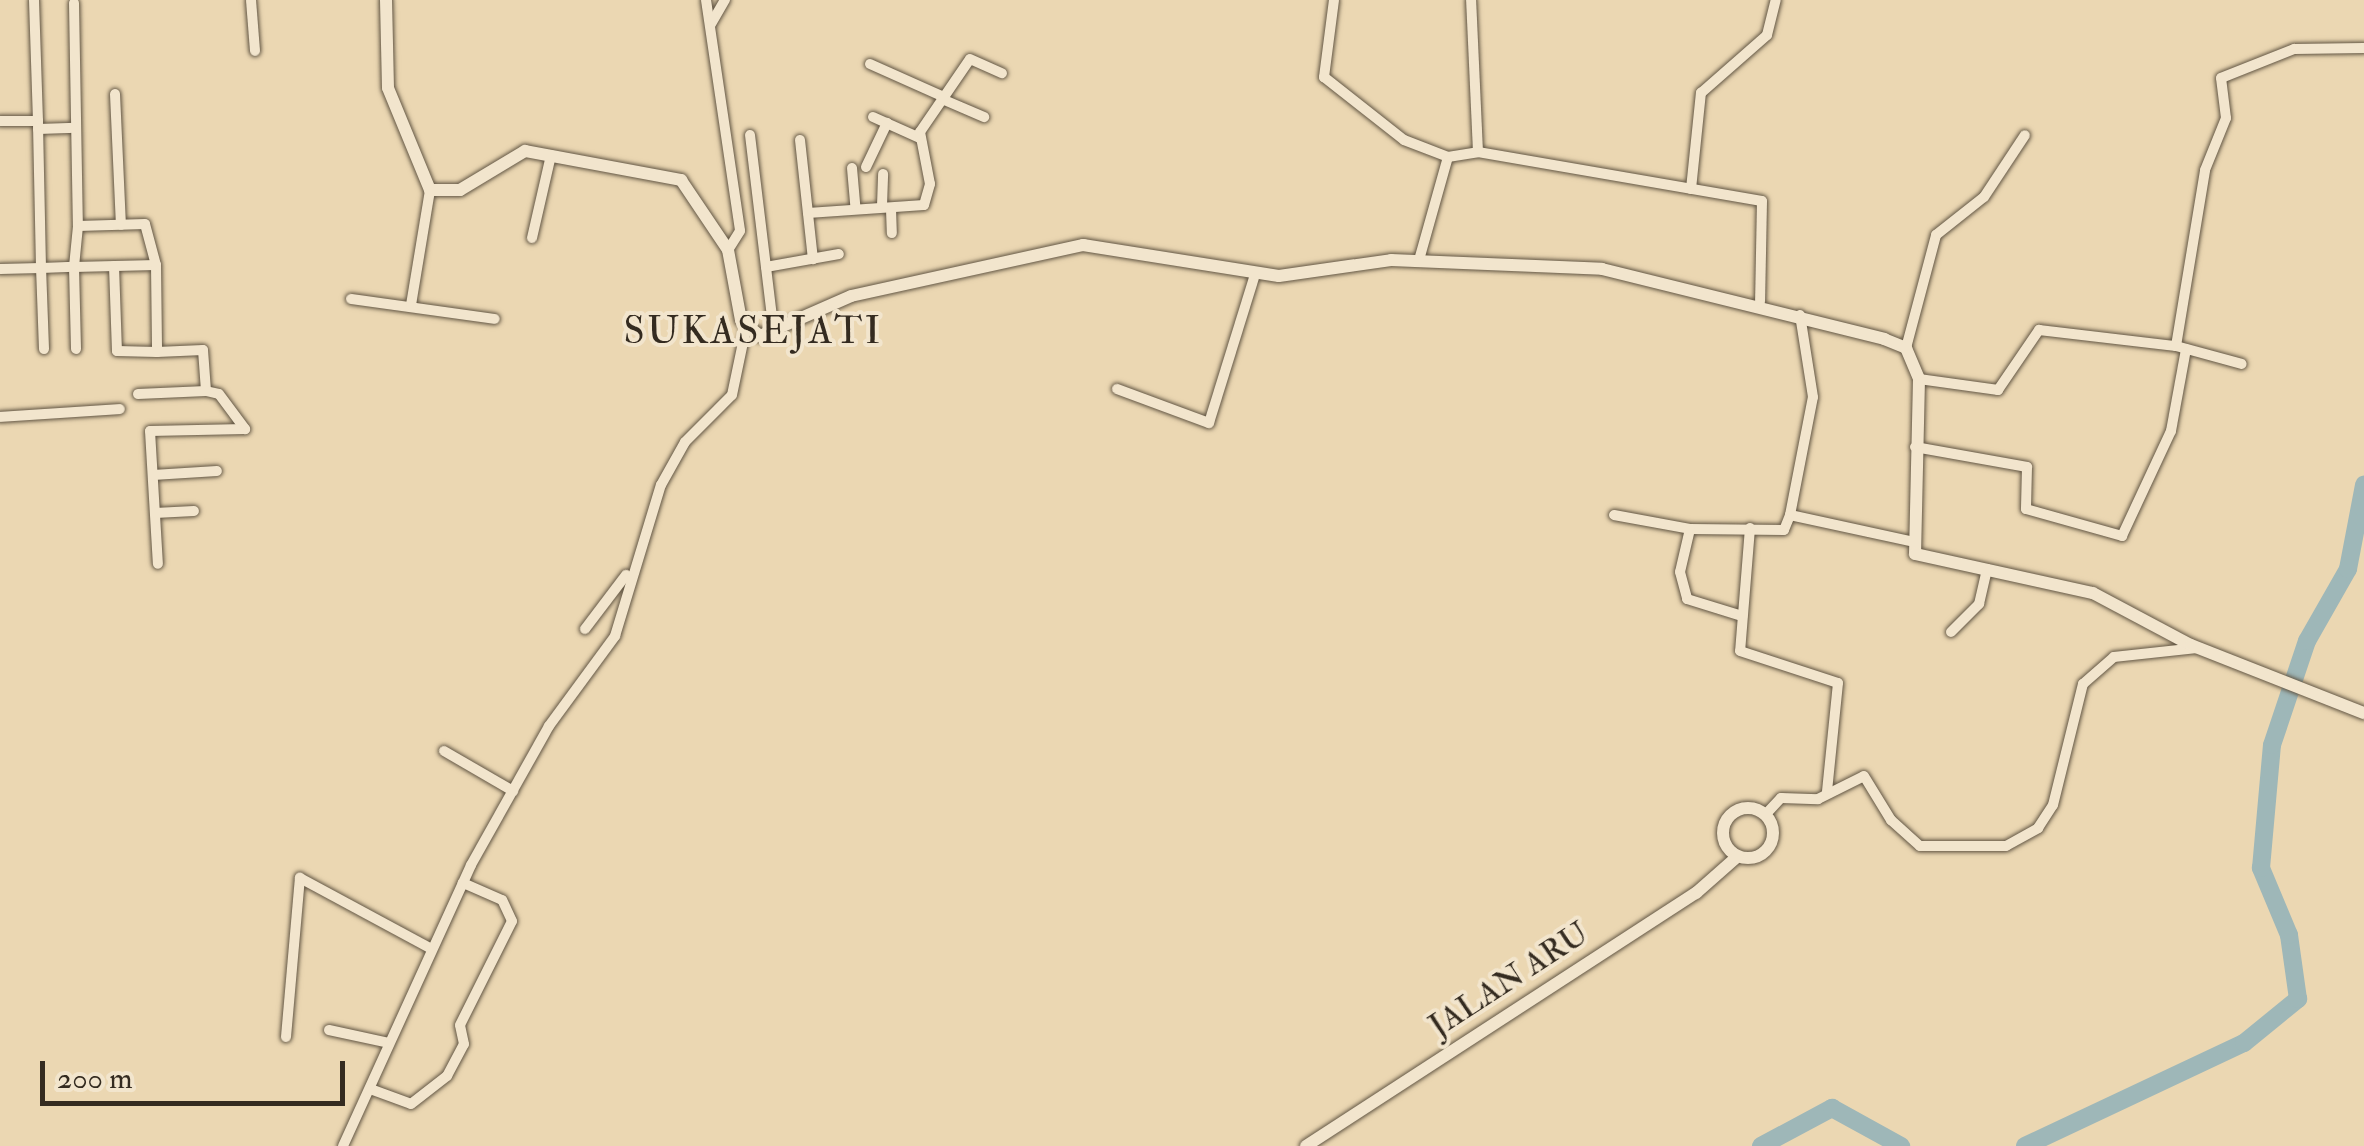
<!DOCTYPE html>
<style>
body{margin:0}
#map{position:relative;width:2364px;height:1146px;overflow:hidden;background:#ebd7b2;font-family:"IM FELL Double Pica",serif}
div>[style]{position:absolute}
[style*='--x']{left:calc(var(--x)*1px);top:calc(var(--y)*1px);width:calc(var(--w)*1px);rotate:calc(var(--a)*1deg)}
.river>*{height:18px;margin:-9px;padding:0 9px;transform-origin:9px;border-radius:9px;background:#9eb7b8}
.roads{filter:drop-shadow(0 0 2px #625644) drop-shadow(0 0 2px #625644)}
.minor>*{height:10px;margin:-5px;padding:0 5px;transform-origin:5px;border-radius:5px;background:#f2e5cd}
.tertiary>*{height:12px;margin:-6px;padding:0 6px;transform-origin:6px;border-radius:6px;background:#f2e5cd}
.tertiary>.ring{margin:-6px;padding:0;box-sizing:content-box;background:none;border:12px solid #f2e5cd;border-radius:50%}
span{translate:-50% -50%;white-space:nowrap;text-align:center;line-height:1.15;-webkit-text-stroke:8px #f2e5cd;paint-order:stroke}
.street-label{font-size:32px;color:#342b20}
.quarter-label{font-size:38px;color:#342b20;letter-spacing:2.5px}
.scale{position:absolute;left:40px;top:1061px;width:305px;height:45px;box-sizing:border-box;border:5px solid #342b20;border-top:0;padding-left:12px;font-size:30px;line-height:35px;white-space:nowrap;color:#342b20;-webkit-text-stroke:8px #f2e5cd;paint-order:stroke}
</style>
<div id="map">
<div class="river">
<i style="--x:1761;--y:1146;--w:81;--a:-28.2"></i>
<i style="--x:1832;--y:1108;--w:79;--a:28.8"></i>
<i style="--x:2025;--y:1146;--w:242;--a:-25.2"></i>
<i style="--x:2244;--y:1043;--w:70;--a:-39.2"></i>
<i style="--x:2298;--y:999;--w:65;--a:-98"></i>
<i style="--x:2289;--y:935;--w:73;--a:-112.7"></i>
<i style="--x:2261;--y:868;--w:123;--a:-84.9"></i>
<i style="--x:2272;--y:745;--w:110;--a:-71.4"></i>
<i style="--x:2307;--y:641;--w:83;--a:-60.3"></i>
<i style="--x:2348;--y:569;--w:86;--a:-79.2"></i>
</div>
<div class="roads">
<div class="minor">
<i style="--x:251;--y:0;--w:51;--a:85.5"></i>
<i style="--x:706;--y:0;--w:233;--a:81.6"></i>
<i style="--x:740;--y:231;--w:22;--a:122"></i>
<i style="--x:1334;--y:0;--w:78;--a:97.4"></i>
<i style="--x:1324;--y:77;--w:102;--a:38.2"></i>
<i style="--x:1404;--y:140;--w:47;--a:21.1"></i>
<i style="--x:74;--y:3;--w:223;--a:89"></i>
<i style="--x:711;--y:24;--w:28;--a:-60"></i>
<i style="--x:870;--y:64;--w:81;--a:24"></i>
<i style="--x:115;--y:94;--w:131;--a:87.4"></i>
<i style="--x:942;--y:99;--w:46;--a:23.2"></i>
<i style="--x:873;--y:117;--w:51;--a:24.1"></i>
<i style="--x:0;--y:121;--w:38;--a:0"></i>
<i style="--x:38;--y:121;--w:121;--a:-91.9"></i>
<i style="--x:38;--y:129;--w:38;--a:-2"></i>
<i style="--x:750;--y:135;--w:200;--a:83.1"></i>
<i style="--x:800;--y:140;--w:120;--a:83.8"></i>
<i style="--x:1478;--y:152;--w:288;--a:9.8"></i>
<i style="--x:1762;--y:201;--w:100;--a:91.1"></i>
<i style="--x:866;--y:167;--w:49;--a:-64.5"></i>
<i style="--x:852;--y:168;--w:38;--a:85"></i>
<i style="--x:1691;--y:189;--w:97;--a:-84.1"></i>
<i style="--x:1701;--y:93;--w:88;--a:-41.3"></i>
<i style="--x:1767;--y:35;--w:36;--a:-76"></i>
<i style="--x:882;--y:206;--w:32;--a:-88"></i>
<i style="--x:891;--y:209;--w:24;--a:88"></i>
<i style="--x:808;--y:213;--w:116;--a:-3.9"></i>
<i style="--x:924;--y:205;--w:22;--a:-74"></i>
<i style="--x:930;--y:184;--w:53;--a:-100.9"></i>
<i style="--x:920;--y:132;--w:88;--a:-55.6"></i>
<i style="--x:970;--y:59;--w:35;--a:24"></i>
<i style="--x:532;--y:238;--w:85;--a:-77.1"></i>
<i style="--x:1419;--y:260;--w:107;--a:-74.3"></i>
<i style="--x:1448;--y:157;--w:30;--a:-9"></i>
<i style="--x:1478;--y:152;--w:152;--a:-92.6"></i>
<i style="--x:156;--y:265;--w:87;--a:89.3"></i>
<i style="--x:157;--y:352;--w:46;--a:-2.5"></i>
<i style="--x:203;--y:350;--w:41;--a:85.8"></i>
<i style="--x:206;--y:391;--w:13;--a:13"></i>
<i style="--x:219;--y:394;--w:44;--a:53.4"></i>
<i style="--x:245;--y:429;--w:95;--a:178.8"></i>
<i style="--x:150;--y:431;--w:133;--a:86.6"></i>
<i style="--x:114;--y:266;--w:85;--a:88"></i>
<i style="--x:117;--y:351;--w:40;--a:1.4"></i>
<i style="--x:766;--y:267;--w:74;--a:-10.1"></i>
<i style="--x:0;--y:269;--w:41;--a:-1.4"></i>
<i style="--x:41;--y:268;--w:147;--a:-91.2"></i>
<i style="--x:351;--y:299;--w:145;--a:7.9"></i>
<i style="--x:411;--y:305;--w:117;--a:-80.6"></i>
<i style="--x:2176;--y:346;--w:178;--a:-80.6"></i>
<i style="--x:2205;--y:170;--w:56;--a:-68"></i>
<i style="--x:2226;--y:118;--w:40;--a:-97.1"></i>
<i style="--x:2221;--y:78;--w:79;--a:-21.7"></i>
<i style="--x:2294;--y:49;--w:70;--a:-0.8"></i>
<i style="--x:1906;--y:348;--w:117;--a:-75.1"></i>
<i style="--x:1936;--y:235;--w:61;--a:-38.4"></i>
<i style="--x:1984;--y:197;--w:74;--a:-56.5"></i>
<i style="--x:44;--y:349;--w:81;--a:-92.1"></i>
<i style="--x:41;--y:268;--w:33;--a:-2"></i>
<i style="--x:74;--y:267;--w:82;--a:-1.4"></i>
<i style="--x:156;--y:265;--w:42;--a:-105"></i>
<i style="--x:145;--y:224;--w:67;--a:178.3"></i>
<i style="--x:78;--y:226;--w:41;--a:95.6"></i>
<i style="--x:74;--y:267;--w:82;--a:88.6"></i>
<i style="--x:1919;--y:379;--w:80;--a:7.9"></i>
<i style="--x:1998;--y:390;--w:73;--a:-55.7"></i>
<i style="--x:2039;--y:330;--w:138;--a:6.7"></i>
<i style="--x:2176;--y:346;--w:68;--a:15.3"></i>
<i style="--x:1117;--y:389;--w:98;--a:20.3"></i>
<i style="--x:1209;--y:423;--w:156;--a:-72.8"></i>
<i style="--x:138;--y:394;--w:68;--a:-2.5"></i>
<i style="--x:0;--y:417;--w:120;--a:-3.8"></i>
<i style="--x:1915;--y:447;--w:114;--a:10.1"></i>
<i style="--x:2027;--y:467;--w:42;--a:91.4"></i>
<i style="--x:2026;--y:509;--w:100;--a:15.7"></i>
<i style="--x:2122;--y:536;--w:116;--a:-65"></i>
<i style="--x:2171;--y:431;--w:83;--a:-79.6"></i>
<i style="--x:153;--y:475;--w:64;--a:-3.6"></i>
<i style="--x:155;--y:513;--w:39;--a:-3"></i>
<i style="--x:1614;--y:515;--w:77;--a:10.4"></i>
<i style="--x:1690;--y:529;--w:94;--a:0.6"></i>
<i style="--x:1784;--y:530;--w:16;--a:-68"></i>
<i style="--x:1790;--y:515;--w:122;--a:12.3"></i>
<i style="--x:1790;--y:515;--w:120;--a:-79"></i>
<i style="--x:1813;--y:397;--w:83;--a:-99"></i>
<i style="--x:1750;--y:528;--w:123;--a:94.6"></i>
<i style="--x:1740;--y:651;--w:103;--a:18.1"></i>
<i style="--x:1838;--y:683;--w:110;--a:95.8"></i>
<i style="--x:1690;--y:529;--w:44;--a:103.1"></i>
<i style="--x:1680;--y:572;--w:28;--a:75"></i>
<i style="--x:1687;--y:599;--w:58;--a:17.2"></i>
<i style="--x:585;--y:629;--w:68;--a:-52.8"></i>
<i style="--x:1951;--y:632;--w:40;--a:-45"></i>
<i style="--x:1979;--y:604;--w:36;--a:-77"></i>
<i style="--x:444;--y:751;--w:80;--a:30.1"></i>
<i style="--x:1766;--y:814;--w:22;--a:-47"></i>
<i style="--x:1781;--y:798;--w:37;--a:2"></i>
<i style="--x:1818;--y:799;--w:51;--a:-26.6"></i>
<i style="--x:1864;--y:776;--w:52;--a:58.5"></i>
<i style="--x:1891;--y:820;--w:39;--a:42"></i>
<i style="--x:1920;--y:846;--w:86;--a:0"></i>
<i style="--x:2006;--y:846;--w:37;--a:-29"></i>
<i style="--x:2038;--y:828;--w:27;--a:-57"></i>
<i style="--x:2053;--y:805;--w:125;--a:-76.1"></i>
<i style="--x:2083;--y:684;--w:41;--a:-41.1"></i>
<i style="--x:2114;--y:657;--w:83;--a:-6.2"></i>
<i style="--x:329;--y:1030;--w:61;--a:12.2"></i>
<i style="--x:286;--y:1037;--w:160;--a:-85"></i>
<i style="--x:300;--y:878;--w:148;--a:28.3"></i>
<i style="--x:373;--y:1090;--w:40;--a:20.2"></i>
<i style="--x:411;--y:1104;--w:46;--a:-37.9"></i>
<i style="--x:447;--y:1076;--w:36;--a:-62"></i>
<i style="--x:464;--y:1044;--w:19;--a:-102"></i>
<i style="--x:460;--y:1025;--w:116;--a:-63.4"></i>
<i style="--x:512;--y:921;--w:23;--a:-115"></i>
<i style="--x:502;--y:900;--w:43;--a:-156.4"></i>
<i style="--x:343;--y:1146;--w:309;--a:-65.5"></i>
<i style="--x:471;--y:865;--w:159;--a:-60.7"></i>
<i style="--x:549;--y:726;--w:112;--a:-53.7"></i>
<i style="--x:615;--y:636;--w:158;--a:-73.1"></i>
<i style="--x:661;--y:485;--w:49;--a:-60.8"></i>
<i style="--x:685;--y:442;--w:66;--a:-45"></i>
<i style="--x:732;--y:395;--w:68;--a:-78.2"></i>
</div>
<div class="tertiary">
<i style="--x:386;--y:0;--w:88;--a:88.7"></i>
<i style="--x:388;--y:88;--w:110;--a:67.6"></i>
<i style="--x:430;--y:190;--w:30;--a:0"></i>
<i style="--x:460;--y:190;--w:76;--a:-31"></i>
<i style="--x:525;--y:151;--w:159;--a:10.5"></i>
<i style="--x:681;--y:180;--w:84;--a:56.1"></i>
<i style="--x:728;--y:250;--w:71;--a:79.5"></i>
<i style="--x:741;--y:320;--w:25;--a:40"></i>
<i style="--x:760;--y:336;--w:99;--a:-23.7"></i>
<i style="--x:851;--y:296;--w:238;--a:-12.4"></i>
<i style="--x:1083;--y:245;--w:198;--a:9"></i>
<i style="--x:1279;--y:276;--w:113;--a:-8.1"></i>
<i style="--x:1391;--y:260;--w:211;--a:2.4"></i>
<i style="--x:1602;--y:269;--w:291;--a:13.9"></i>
<i style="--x:1884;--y:339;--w:24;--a:22"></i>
<i style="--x:1906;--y:348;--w:34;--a:67"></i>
<i style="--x:1919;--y:379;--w:175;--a:91.3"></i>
<i style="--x:1915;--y:554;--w:182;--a:12.4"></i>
<i style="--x:2093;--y:593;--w:111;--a:28"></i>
<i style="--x:2191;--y:645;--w:186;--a:21.5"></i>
<i class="ring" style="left:1723px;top:808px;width:38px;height:38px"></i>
<i style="--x:1306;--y:1146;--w:465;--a:-33"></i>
<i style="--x:1696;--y:893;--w:56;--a:-41.4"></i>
</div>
</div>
<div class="street-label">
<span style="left:1509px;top:980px;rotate:-33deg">JALAN ARU</span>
</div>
<div class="quarter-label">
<span style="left:753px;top:332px">SUKASEJATI</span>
</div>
<div class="scale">200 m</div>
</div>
